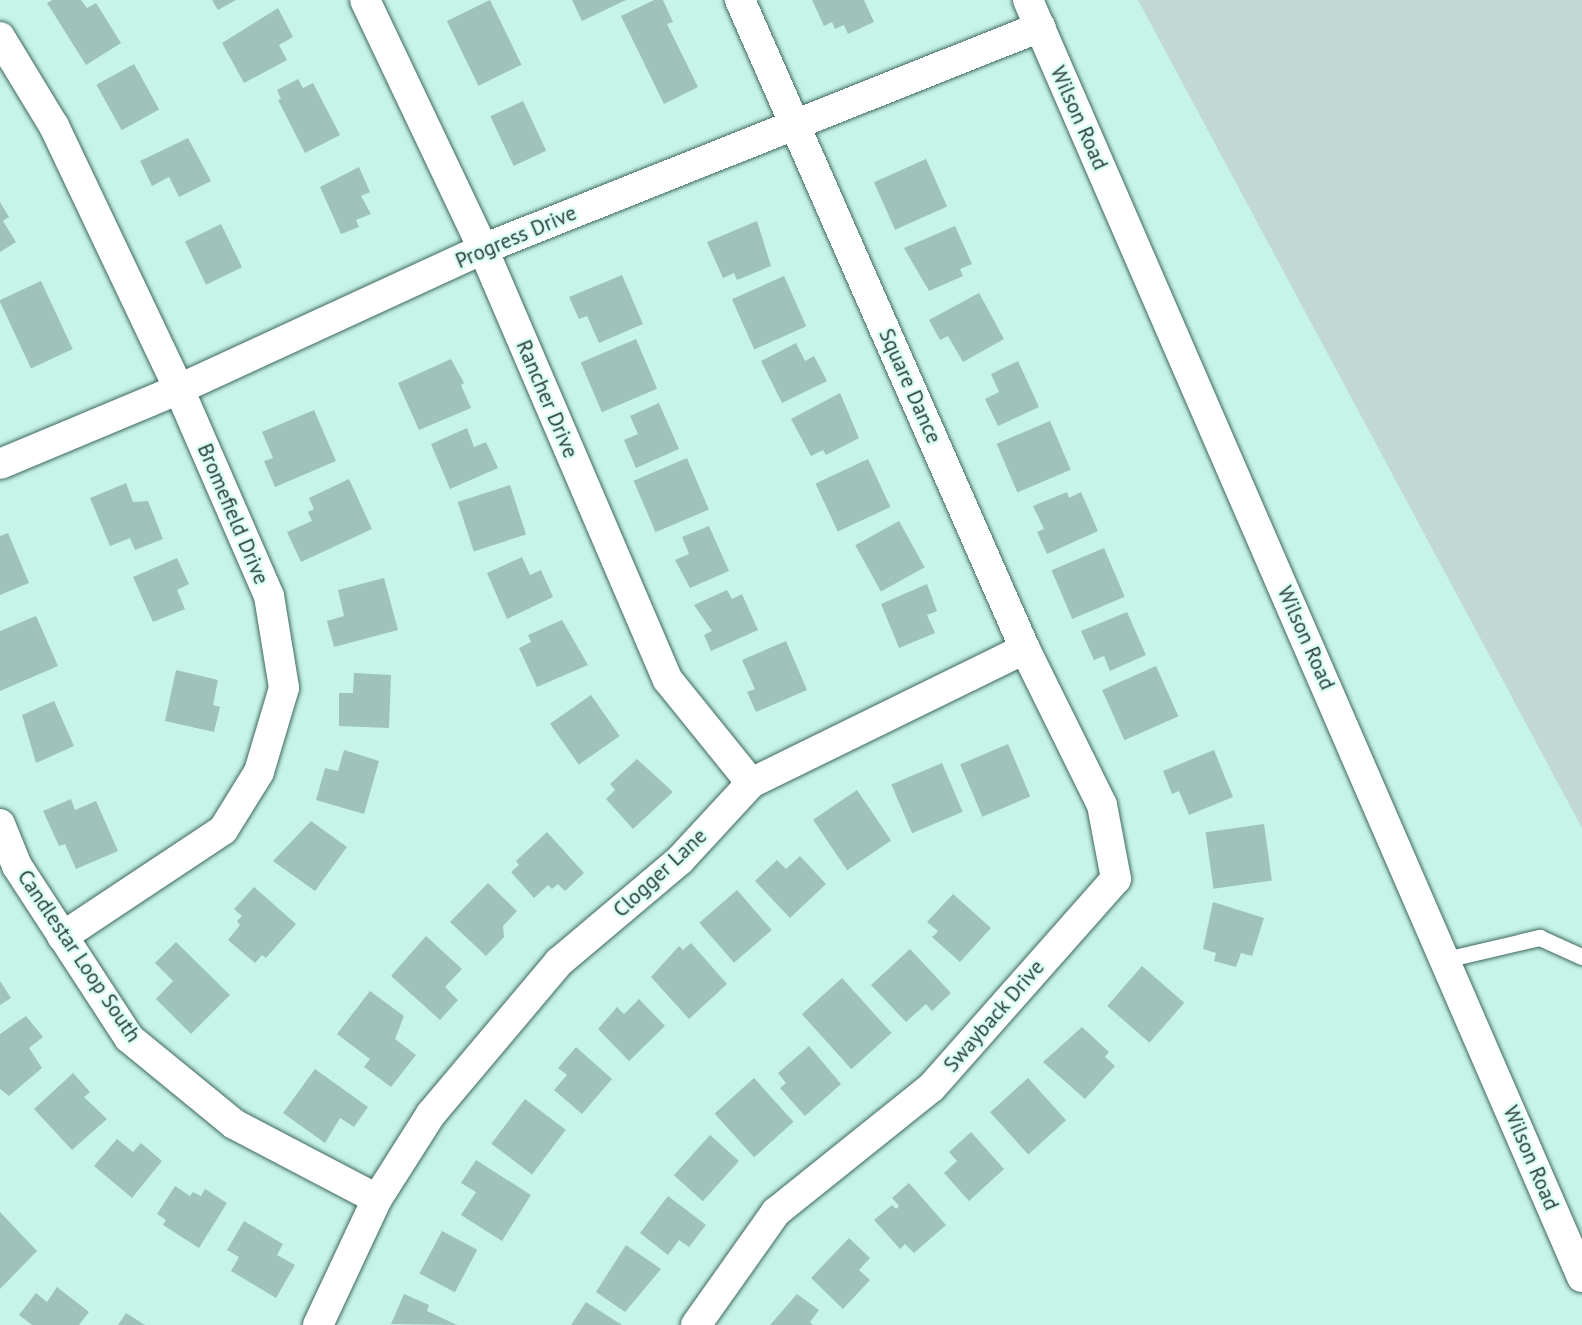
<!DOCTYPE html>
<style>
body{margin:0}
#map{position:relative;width:1582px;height:1325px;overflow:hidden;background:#c7f4e8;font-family:"PT Sans",sans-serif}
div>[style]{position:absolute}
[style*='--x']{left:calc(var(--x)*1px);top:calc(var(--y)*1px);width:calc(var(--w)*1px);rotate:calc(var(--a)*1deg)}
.green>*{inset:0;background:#c2d8d2}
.building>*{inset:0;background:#9fc3ba;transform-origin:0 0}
.roads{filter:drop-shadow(0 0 2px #3f685e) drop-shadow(0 0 2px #3f685e)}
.lane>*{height:16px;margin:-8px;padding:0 8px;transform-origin:8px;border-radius:8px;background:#fff}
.street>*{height:30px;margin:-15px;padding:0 15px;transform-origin:15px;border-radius:15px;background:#fff}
span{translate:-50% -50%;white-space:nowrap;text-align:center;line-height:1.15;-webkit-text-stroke:5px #dbfff5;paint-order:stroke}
.street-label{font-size:21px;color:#2c3e3a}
</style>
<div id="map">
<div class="green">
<i style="clip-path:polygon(1138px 0,1582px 0,1582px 828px)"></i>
</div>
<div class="building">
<i style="clip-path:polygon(52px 0,81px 0,87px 8px,96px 3px,121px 43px,86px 65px,47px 3px)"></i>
<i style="clip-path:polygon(212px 0,236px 0,218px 10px)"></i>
<i style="left:490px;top:0;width:72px;height:48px;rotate:64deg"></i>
<i style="clip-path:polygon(572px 0,626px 0,582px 21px)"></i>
<i style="clip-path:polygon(654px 0,663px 0,673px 22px,667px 24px,698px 87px,664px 104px,621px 16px)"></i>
<i style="clip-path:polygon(812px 0,864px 0,874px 22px,848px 34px,844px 25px,835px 29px,832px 22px,824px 26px)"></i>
<i style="clip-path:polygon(278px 8px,293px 37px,279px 45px,287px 60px,244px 83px,222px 43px)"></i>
<i style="left:134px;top:64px;width:52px;height:43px;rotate:61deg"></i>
<i style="clip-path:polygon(298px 79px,303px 88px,313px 83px,340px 135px,305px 153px,278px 100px,281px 99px,277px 90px)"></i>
<i style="left:523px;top:101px;width:55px;height:36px;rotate:65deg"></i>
<i style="clip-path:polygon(188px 138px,211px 181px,179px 197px,169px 177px,152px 186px,140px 161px)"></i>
<i style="left:926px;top:159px;width:52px;height:57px;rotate:66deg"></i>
<i style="clip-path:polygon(359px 167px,370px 192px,361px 196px,371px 214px,356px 220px,359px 227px,341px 234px,320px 187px)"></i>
<i style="clip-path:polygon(0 202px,9px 217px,3px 221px,16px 242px,0 252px)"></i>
<i style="clip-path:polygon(757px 221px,771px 266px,737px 280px,734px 273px,723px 278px,707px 242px)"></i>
<i style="left:221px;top:224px;width:48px;height:40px;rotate:64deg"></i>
<i style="clip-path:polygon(955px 226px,972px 264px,960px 269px,963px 276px,929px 291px,904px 248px)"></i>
<i style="clip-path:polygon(622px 275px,643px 324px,599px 343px,587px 316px,579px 319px,569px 297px)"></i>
<i style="left:784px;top:276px;width:55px;height:57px;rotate:66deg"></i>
<i style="left:41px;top:281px;width:75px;height:46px;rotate:65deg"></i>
<i style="clip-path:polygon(979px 293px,1004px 339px,963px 362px,948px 336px,940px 340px,929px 320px)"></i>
<i style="left:636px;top:339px;width:54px;height:60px;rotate:67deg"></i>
<i style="clip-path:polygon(796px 343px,805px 361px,814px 356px,827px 381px,782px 403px,761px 361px)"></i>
<i style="clip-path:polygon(451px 359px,464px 383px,461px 385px,471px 408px,419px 430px,398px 383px)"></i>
<i style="clip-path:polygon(1018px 361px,1039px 407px,998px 426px,985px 399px,999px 392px,991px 374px)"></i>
<i style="clip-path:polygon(840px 393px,859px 438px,826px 455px,823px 450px,811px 456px,791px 419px)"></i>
<i style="clip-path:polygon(659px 403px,679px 449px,636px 468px,624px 440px,638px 434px,630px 416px)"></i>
<i style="clip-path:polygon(314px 410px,336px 461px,275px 487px,264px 461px,273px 458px,262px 432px)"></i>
<i style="left:1050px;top:421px;width:53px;height:58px;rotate:67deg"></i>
<i style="clip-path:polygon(467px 428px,474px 447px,486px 442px,498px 468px,450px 489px,431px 444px)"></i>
<i style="left:687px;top:458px;width:56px;height:58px;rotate:67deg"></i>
<i style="left:868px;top:459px;width:53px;height:58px;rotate:65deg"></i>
<i style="clip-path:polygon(349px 479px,372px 529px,301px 562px,287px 532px,312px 521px,308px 512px,314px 509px,309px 498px)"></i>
<i style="clip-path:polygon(126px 483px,133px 502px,148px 501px,163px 539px,135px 550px,130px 538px,110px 546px,90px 498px)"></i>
<i style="left:510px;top:485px;width:52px;height:55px;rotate:72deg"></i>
<i style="clip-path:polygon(1067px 492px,1069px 498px,1081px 492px,1098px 531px,1047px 554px,1037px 532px,1044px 529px,1033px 506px)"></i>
<i style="left:899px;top:521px;width:53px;height:50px;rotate:61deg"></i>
<i style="clip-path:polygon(709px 526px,729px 571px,690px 588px,675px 560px,689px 554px,682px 537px)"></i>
<i style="clip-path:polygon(8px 533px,29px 583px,0 595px,0 536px)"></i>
<i style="left:1104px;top:548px;width:53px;height:57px;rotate:67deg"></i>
<i style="clip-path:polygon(522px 557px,530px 575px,541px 570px,553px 597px,507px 619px,487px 573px)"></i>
<i style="clip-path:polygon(177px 558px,189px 584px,177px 590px,185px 609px,153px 622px,133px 577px)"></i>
<i style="clip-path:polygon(384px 578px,398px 630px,334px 647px,327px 621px,344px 616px,338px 590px)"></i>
<i style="clip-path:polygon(927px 584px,937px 611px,927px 615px,935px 633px,899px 648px,881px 604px)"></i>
<i style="clip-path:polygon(727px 590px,732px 599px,742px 594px,758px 630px,711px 651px,704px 635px,712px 631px,694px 605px)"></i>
<i style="clip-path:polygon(1127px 612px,1146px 655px,1110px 671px,1104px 656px,1094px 660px,1081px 631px)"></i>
<i style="clip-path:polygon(36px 616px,58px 666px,0 691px,0 631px)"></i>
<i style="clip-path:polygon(562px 620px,588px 665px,537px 687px,519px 648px,531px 642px,528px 635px)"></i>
<i style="clip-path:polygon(786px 641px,807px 690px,756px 712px,747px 692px,755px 689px,742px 660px)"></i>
<i style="left:1156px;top:666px;width:55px;height:59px;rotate:66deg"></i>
<i style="clip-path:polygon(176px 670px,218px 680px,213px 705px,220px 707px,214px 732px,165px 721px)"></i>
<i style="clip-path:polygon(354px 673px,391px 675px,389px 728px,339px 726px,339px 693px,353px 693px)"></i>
<i style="left:591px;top:695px;width:50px;height:50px;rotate:55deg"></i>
<i style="clip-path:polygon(54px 701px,74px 746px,36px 763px,22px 715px)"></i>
<i style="left:1008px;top:744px;width:57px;height:52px;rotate:67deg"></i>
<i style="clip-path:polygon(344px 750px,379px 761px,364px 814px,316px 800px,325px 768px,338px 771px)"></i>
<i style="clip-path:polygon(1214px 750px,1233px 797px,1189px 815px,1179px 791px,1172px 794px,1163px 771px)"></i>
<i style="clip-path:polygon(637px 759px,673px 792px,633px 829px,606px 799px,615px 790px,610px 784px)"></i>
<i style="left:942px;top:763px;width:53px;height:55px;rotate:67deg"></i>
<i style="left:857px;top:790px;width:61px;height:53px;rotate:56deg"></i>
<i style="clip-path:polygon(71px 799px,75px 810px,96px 801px,118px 851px,76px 869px,65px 844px,59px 846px,43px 811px)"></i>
<i style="clip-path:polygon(311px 821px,347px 847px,315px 891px,273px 861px)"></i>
<i style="left:1264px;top:824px;width:57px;height:59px;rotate:82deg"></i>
<i style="clip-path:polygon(547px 832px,584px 873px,565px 891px,558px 884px,552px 889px,548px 885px,534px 898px,511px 872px,519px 865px,516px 861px)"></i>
<i style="clip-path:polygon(800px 856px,826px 884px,790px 918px,755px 881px,777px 860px,786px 869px)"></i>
<i style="clip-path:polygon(488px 883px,517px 911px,503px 926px,504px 937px,486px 956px,450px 922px)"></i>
<i style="clip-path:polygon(254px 887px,296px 924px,266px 958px,262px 955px,255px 963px,228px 940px,240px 925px,237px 921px,242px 916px,234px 909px)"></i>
<i style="left:737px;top:890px;width:53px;height:50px;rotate:49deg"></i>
<i style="clip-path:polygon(953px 894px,991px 928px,960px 962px,932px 937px,938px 931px,927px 922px)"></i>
<i style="clip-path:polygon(1213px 902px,1264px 918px,1252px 956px,1241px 953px,1236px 967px,1214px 961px,1216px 953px,1203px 949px)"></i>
<i style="clip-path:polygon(426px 936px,462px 969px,445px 987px,458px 1000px,440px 1020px,391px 976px)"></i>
<i style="clip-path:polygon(176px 942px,230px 995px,191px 1034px,156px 999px,173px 981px,155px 963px)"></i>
<i style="clip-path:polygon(691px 943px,727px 984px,689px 1019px,651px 977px,679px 946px,683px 950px)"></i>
<i style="clip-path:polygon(910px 949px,951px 993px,932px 1011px,926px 1004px,906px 1022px,871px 985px)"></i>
<i style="left:1142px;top:966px;width:56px;height:53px;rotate:41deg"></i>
<i style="left:842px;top:978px;width:74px;height:54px;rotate:48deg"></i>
<i style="clip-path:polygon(0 981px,11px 998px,0 1005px)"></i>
<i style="clip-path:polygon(370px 991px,404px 1016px,395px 1039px,416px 1055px,391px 1087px,364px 1067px,370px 1059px,337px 1034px)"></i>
<i style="clip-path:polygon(639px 999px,665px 1026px,629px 1061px,598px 1029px,617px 1007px,624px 1014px)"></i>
<i style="clip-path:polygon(26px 1016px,43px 1037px,29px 1048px,42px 1068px,9px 1096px,0 1089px,0 1034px)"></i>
<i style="clip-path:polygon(1082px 1027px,1109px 1052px,1105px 1057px,1115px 1066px,1085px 1099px,1043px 1062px)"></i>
<i style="clip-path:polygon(809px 1046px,841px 1084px,805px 1116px,780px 1088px,786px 1083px,778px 1073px)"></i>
<i style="clip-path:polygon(576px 1047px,612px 1079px,582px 1114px,554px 1090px,567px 1075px,558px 1068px)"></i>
<i style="clip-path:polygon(315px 1069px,368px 1107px,354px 1127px,340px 1118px,325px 1143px,283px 1113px)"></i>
<i style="clip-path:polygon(73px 1073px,90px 1092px,84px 1097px,107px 1119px,72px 1150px,34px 1109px)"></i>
<i style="left:754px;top:1078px;width:59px;height:53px;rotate:48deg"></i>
<i style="left:1028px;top:1078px;width:57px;height:51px;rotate:48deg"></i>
<i style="left:525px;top:1099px;width:51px;height:56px;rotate:37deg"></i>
<i style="clip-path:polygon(971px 1132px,1004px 1169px,969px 1201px,944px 1173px,957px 1161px,949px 1152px)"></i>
<i style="left:710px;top:1135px;width:39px;height:54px;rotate:42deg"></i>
<i style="clip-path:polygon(117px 1139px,133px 1152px,141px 1143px,162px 1161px,132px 1198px,94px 1166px)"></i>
<i style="clip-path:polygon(476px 1160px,531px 1195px,502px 1241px,461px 1215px,476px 1192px,461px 1183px)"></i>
<i style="clip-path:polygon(909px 1183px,946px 1225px,914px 1253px,905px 1244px,900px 1249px,874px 1220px,892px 1205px,896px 1209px,899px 1206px,892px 1198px)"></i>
<i style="clip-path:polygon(175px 1186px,190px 1196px,193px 1192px,201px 1196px,205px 1189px,227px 1203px,199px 1248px,163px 1225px,166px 1220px,157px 1214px)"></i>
<i style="clip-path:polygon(668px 1196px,706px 1225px,689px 1247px,679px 1240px,668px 1255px,640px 1233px)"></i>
<i style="clip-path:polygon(0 1212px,37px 1251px,0 1289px)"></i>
<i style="clip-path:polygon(244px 1221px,283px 1244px,277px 1255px,295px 1265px,276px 1298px,231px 1271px,239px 1257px,227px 1250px)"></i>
<i style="left:442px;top:1231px;width:40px;height:48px;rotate:28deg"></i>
<i style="clip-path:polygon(849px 1238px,870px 1258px,859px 1270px,870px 1280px,843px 1309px,811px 1278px)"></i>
<i style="clip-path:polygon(626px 1245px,661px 1269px,625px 1312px,596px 1292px)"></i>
<i style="clip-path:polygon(57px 1287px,89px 1312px,79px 1325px,32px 1325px,19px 1315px,36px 1293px,47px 1302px)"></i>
<i style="clip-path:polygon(404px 1294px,429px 1305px,427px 1311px,457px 1325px,391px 1324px)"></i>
<i style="clip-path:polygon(797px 1294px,819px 1310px,810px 1322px,813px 1325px,770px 1325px)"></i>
<i style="clip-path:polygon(586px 1302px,622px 1325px,571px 1325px)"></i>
<i style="clip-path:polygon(126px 1313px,145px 1325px,118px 1325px)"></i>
</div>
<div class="roads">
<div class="lane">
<i style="--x:1446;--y:960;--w:97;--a:-13.2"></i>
<i style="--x:1540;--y:938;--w:46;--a:24.3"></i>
</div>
<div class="street">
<i style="--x:365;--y:0;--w:276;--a:64.6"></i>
<i style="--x:483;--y:249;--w:469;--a:66.8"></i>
<i style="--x:668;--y:680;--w:132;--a:51.1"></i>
<i style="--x:1028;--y:0;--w:1392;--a:66.55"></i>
<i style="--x:0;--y:37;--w:104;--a:58.8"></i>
<i style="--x:54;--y:126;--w:291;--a:64.6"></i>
<i style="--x:179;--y:389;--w:226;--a:66.5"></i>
<i style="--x:269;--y:596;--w:93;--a:80.7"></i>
<i style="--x:284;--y:688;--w:88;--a:106.6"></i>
<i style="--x:259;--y:772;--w:68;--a:121.8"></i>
<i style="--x:223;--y:830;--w:193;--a:146.4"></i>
<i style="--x:0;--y:464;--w:194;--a:-22.7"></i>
<i style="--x:179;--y:389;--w:335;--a:-24.7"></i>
<i style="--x:483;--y:249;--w:600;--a:-21.73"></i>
<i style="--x:0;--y:824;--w:45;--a:68"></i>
<i style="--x:17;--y:866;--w:205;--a:56.9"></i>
<i style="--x:129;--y:1038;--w:136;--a:39.3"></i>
<i style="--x:234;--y:1124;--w:161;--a:27.7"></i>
<i style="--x:377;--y:1199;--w:139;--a:115.1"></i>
<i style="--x:377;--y:1199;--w:101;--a:-57.6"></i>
<i style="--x:431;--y:1114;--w:199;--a:-49.9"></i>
<i style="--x:559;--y:962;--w:158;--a:-40.1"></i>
<i style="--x:680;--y:860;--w:105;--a:-47.3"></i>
<i style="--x:751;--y:783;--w:305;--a:-26.1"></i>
<i style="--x:696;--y:1325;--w:138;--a:-54.7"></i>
<i style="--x:776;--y:1212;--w:198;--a:-38.7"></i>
<i style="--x:931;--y:1088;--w:279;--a:-48.5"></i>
<i style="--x:1116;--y:879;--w:75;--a:-100.7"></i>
<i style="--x:1102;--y:805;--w:174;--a:-116.3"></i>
<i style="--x:1025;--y:649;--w:709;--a:-113.71"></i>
</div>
</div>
<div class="street-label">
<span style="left:1079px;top:118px;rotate:66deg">Wilson Road</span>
<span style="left:516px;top:237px;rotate:-23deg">Progress Drive</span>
<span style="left:910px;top:386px;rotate:66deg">Square Dance</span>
<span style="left:547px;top:399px;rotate:67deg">Rancher Drive</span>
<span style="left:233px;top:514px;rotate:67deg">Bromefield Drive</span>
<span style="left:1306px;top:638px;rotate:66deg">Wilson Road</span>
<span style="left:660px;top:873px;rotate:-43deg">Clogger Lane</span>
<span style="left:79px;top:956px;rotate:56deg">Candlestar Loop South</span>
<span style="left:994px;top:1016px;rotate:-49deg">Swayback Drive</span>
<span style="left:1531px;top:1158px;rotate:67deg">Wilson Road</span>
</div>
</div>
